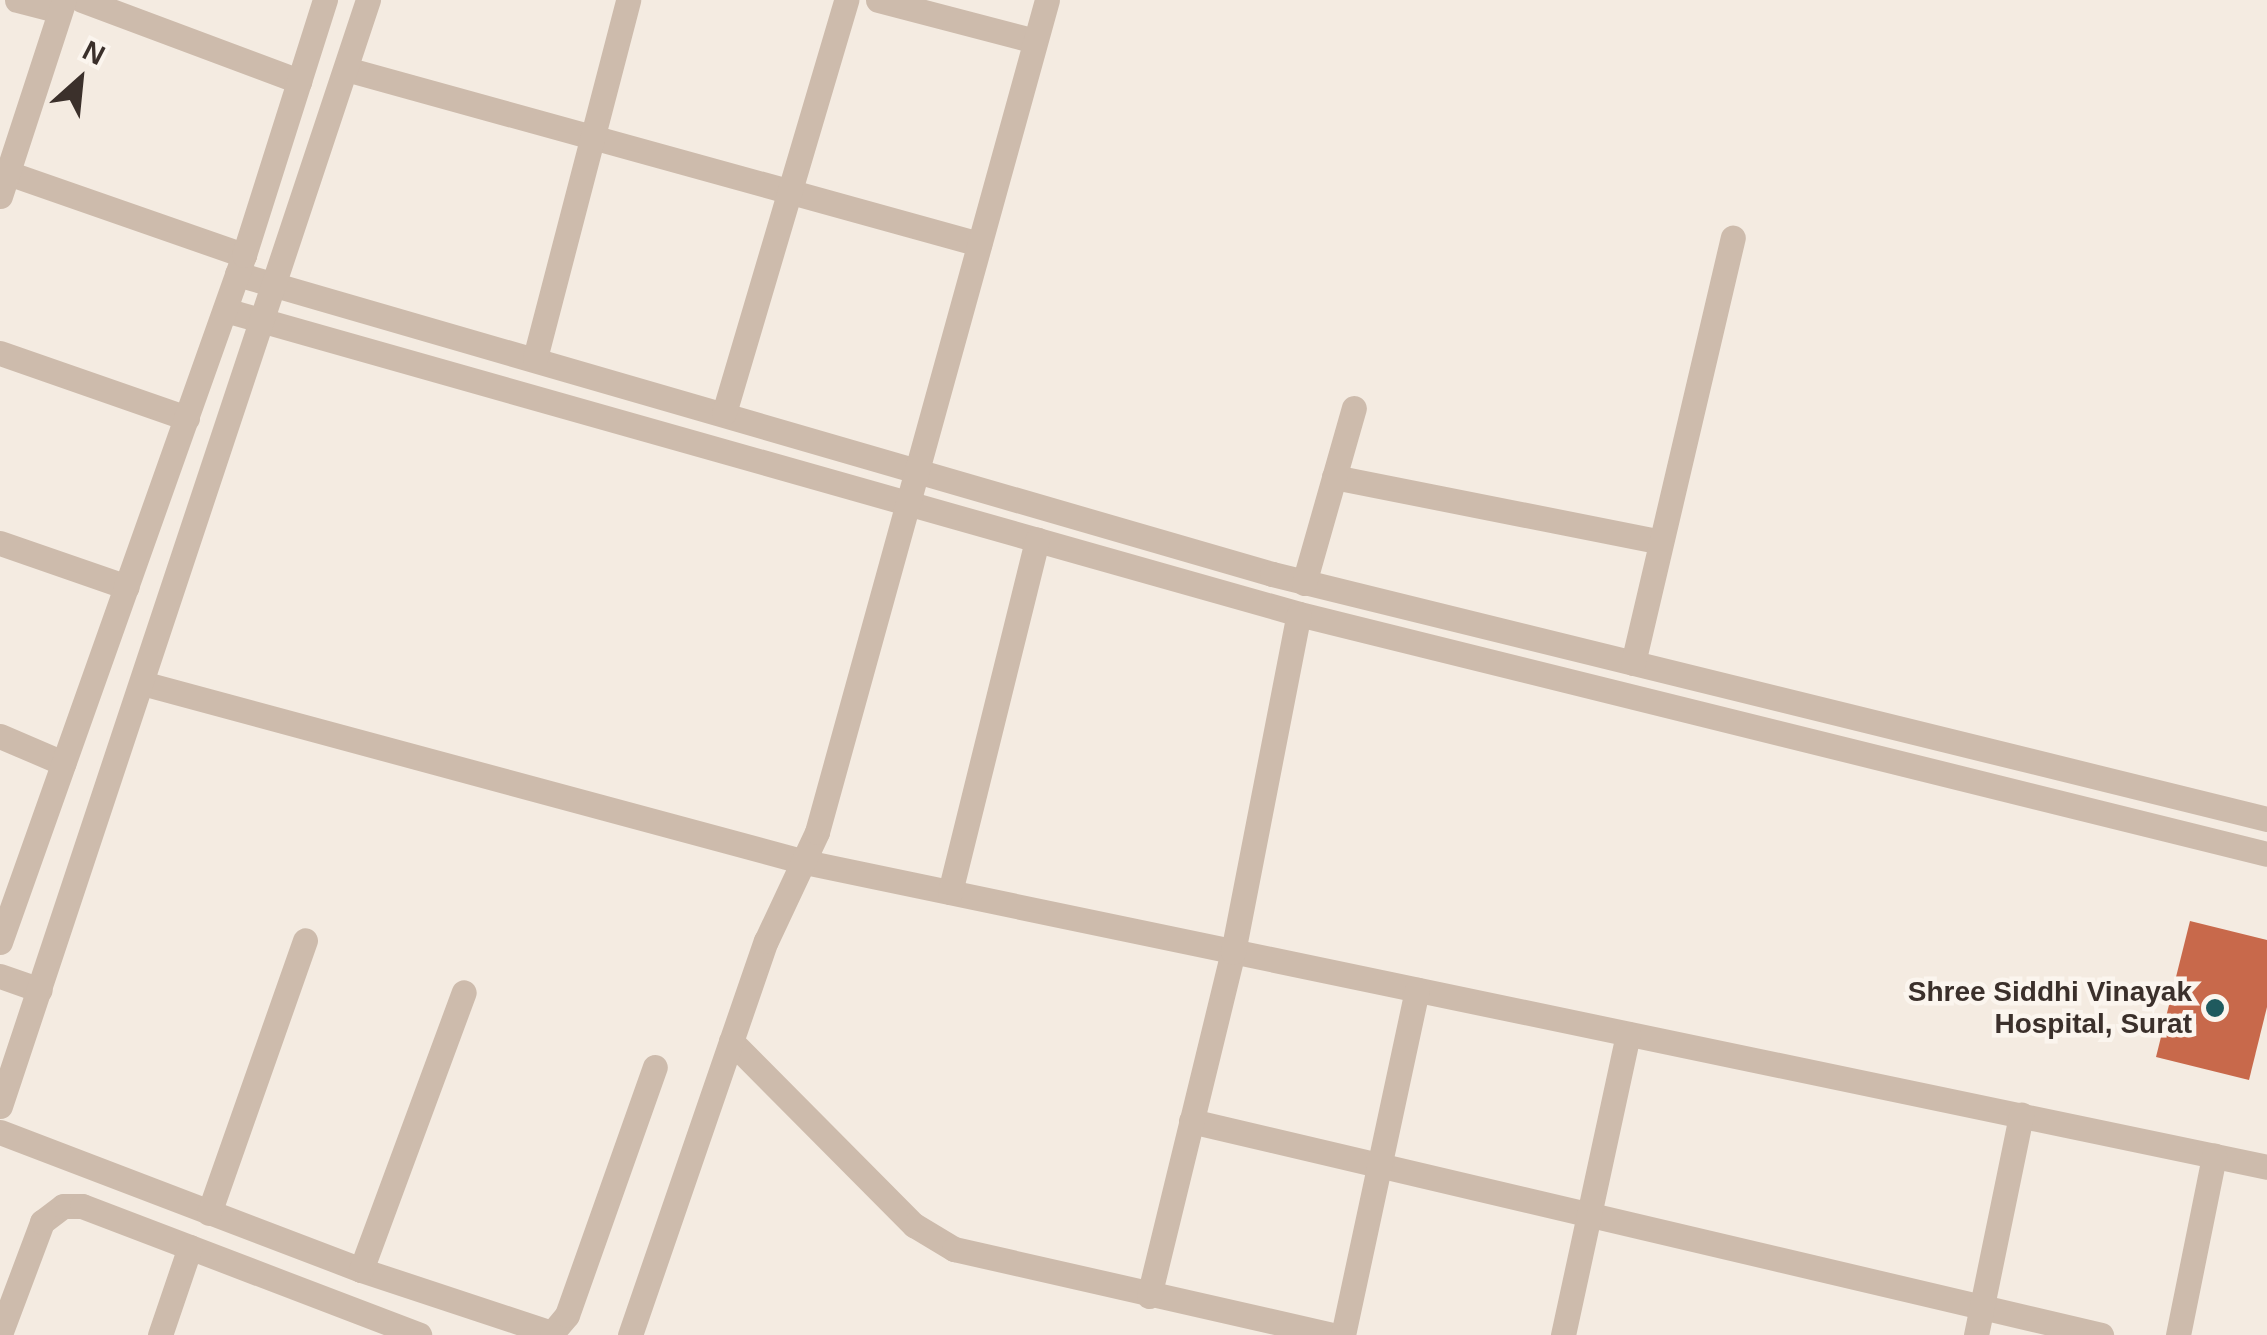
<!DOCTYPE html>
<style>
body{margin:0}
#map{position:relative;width:2267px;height:1335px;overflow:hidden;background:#f4ebe1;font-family:Arial,sans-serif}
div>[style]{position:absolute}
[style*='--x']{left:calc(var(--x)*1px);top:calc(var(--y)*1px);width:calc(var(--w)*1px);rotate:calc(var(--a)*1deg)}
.building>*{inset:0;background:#c8694b}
.minor>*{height:25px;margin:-12.5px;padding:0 12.5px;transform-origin:12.5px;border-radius:12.5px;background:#cdbbac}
.dots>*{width:28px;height:28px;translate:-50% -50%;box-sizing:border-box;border:5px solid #fbf5ee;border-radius:50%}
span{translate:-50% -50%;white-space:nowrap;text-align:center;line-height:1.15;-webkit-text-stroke:9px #fbf5ee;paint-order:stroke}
.poi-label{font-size:28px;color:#3b302b;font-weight:700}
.right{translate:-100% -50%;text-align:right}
.north{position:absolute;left:30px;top:30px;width:100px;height:100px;-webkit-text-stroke:8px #fbf5ee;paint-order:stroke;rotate:27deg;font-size:28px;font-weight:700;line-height:40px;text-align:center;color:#3b302b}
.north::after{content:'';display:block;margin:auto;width:35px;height:45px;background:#3b302b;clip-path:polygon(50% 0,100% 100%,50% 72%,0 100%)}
</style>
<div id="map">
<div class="building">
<i style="clip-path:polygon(2190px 921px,2267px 940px,2267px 1007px,2249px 1080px,2156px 1057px)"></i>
</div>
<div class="minor">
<i style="--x:17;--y:0;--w:44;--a:14.3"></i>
<i style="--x:82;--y:0;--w:232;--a:20.5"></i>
<i style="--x:878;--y:0;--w:162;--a:14.6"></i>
<i style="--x:346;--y:69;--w:657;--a:15.45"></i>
<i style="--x:8;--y:173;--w:250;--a:19.2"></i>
<i style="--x:0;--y:196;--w:206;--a:-71.9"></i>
<i style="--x:237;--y:274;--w:1078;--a:16.16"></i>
<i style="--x:1272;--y:574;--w:1025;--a:13.83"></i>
<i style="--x:225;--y:310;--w:1116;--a:15.8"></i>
<i style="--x:1299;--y:614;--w:997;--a:13.92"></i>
<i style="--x:0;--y:353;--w:198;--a:19.2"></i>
<i style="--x:535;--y:358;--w:370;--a:-75.4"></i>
<i style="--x:724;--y:413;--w:431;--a:-73.5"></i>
<i style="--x:1334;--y:477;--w:333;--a:11.2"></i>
<i style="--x:0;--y:543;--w:134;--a:19.1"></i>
<i style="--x:1304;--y:583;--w:182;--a:-74.1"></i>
<i style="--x:1633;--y:663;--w:437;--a:-76.8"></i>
<i style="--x:142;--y:683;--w:687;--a:15.11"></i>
<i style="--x:805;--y:862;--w:1493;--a:11.78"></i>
<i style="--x:0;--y:736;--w:69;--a:23.2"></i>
<i style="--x:950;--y:892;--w:363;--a:-76.1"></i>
<i style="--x:0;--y:942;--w:729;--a:-70.45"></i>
<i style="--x:244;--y:255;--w:268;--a:-72.4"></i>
<i style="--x:0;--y:976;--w:42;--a:19.3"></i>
<i style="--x:731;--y:1041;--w:260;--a:45.2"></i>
<i style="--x:914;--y:1225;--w:47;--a:31"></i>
<i style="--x:954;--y:1249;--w:389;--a:12.8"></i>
<i style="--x:0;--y:1106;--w:1166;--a:-71.6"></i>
<i style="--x:1191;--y:1121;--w:935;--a:13.23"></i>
<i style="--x:0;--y:1132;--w:386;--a:20.9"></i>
<i style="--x:361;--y:1270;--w:201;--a:18.3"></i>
<i style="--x:552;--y:1333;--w:23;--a:-50"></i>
<i style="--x:567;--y:1315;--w:263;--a:-70.5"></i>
<i style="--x:209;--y:1213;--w:289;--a:-70.6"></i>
<i style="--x:361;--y:1270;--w:296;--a:-69.7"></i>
<i style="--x:1149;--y:1296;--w:354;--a:-76.3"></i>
<i style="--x:1233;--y:952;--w:344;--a:-79"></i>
<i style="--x:0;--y:1334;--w:120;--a:-69.4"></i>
<i style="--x:42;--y:1222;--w:26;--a:-37"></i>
<i style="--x:63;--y:1206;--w:19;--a:0"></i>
<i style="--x:82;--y:1206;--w:361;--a:20.9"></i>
<i style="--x:160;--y:1335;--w:93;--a:-71.2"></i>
<i style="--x:630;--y:1335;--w:417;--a:-71"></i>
<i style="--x:766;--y:941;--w:120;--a:-64.9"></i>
<i style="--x:817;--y:832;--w:863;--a:-74.55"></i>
<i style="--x:1343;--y:1335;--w:353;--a:-77.9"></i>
<i style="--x:1563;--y:1335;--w:308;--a:-77.8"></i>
<i style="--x:1976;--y:1335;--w:225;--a:-78.4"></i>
<i style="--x:2178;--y:1335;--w:183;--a:-78.6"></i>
</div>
<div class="dots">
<i style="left:2215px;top:1008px;background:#1f5a5e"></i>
</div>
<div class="poi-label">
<span class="right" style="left:2192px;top:1008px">Shree Siddhi Vinayak<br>Hospital, Surat</span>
</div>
<div class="north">N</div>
</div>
